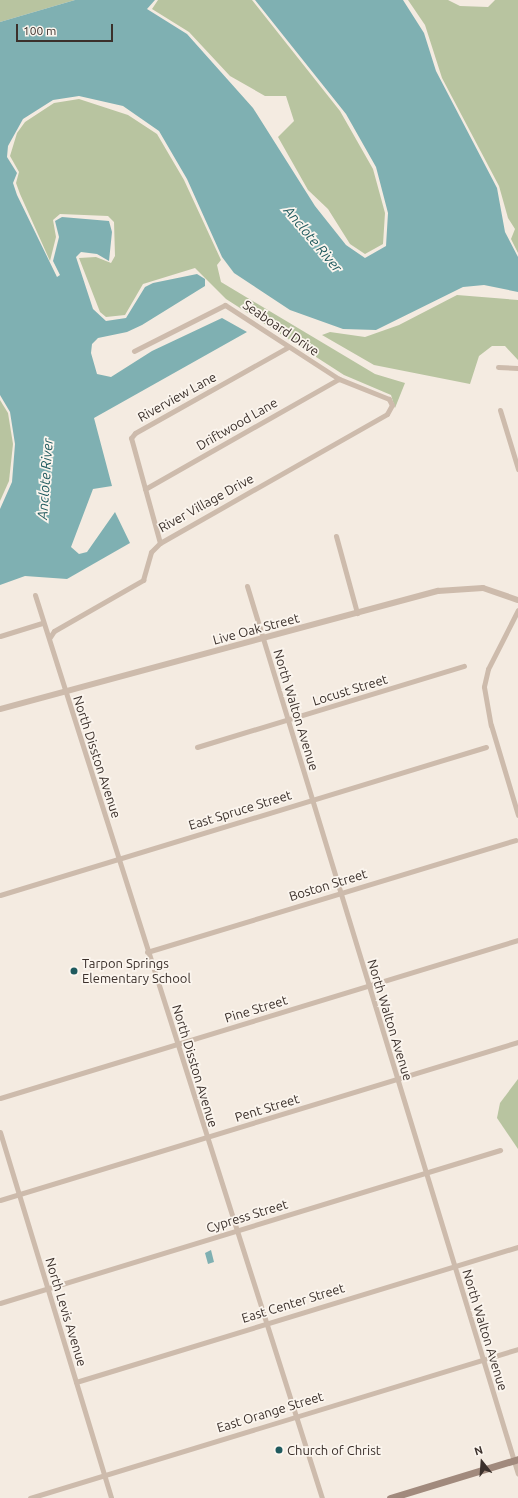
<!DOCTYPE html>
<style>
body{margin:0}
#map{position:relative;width:518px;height:1498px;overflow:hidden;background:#f4ebe1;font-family:Ubuntu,sans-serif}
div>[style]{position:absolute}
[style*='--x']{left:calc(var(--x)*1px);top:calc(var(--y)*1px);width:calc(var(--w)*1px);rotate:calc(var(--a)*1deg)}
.green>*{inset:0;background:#b8c4a0}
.water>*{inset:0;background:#7fb0b2}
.minor>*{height:5px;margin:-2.5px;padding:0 2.5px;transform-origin:2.5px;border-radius:2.5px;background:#cdbbac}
.tertiary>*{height:6px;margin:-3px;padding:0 3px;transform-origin:3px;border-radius:3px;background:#cdbbac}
.secondary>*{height:7px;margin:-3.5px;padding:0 3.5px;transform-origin:3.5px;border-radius:3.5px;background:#a18a7d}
.dots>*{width:11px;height:11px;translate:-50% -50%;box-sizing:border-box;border:2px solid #fbf5ee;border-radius:50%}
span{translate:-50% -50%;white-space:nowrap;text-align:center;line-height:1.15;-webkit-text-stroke:3.5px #fbf5ee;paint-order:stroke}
.street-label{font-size:13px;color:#3b302b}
.poi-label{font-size:13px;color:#3b302b}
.left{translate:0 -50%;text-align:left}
.water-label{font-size:14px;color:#1f5a5e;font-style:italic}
.north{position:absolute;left:462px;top:1442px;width:40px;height:40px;-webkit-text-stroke:3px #fbf5ee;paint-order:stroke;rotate:343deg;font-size:11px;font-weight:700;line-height:16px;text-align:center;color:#3b302b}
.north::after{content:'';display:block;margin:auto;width:14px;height:18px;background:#3b302b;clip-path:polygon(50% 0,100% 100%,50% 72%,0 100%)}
.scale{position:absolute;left:16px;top:24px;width:97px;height:18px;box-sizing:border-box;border:2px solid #3b302b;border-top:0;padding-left:5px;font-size:12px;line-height:14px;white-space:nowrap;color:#3b302b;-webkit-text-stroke:3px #fbf5ee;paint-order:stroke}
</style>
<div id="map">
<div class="green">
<i style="clip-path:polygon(0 0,75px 0,0 22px)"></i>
<i style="clip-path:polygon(158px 0,252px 0,340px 111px,373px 169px,385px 213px,383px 244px,365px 254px,350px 244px,328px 209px,308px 190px,278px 137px,294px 121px,286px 96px,265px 96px,230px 76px,189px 32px,152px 9px)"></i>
<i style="clip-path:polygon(408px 0,448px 0,460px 6px,488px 7px,495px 0,518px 0,518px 253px,511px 239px,515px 229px,508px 218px,499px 186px,442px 78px,425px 25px)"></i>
<i style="clip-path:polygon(79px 99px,128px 115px,157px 134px,184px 180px,221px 260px,217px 265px,221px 282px,375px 374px,405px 383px,395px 408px,391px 395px,344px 375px,226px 299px,195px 268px,143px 284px,125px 315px,106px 317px,100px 312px,79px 258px,96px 257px,111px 263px,115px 256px,114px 222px,108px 216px,60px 214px,53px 220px,56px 237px,50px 261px,20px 194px,16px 183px,19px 172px,10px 156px,17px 133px,25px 122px,54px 103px)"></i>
<i style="clip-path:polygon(457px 295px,518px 300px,518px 360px,505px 346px,492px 346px,479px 356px,470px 384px,374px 365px,322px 335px,330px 332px,365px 337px,399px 325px)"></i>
<i style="clip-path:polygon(0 400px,8px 413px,13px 444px,9px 481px,0 501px)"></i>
<i style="clip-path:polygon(518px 1079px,518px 1149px,497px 1118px,500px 1103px)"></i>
</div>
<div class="water">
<i style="clip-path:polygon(75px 0,155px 0,147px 9px,187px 34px,253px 108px,315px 206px,346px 245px,365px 258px,386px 246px,388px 213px,376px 167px,346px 114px,255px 0,403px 0,424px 33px,436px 71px,497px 188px,505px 232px,518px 257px,518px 292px,484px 285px,463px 287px,376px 330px,343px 329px,290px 310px,234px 273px,222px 257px,187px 179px,159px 131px,123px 106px,79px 96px,53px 100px,23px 119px,8px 146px,7px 157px,17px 173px,13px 183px,17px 195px,57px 277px,60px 275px,53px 261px,59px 237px,55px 221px,62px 217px,109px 221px,112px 232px,109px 261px,97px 254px,81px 252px,76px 257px,93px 309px,106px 321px,126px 318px,145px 287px,153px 283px,197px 274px,205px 279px,205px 286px,142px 325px,127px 332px,98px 338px,92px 344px,91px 353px,97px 374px,111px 377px,152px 351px,222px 318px,247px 332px,94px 418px,112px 486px,93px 489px,71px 547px,79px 554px,87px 552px,115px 512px,130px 543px,67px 579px,25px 576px,0 585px,0 509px,12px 482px,15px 444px,10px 412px,0 395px,0 22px)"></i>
<i style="clip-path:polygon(211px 1250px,214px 1262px,208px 1264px,205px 1253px)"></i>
</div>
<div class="minor">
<i style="--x:498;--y:367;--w:20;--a:3"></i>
<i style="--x:500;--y:410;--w:62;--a:73"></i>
<i style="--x:145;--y:489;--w:223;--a:-29.6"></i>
<i style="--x:336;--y:536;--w:80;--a:74.7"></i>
<i style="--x:160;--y:543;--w:109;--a:-105.4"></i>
<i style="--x:131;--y:438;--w:6;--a:-51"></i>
<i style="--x:135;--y:433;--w:176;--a:-29.3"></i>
<i style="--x:247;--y:586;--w:928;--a:73.03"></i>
<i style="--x:35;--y:595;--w:948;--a:72.37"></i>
<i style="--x:518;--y:610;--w:66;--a:117"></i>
<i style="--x:488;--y:669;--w:18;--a:103"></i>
<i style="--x:484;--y:687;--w:39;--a:80"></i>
<i style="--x:491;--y:725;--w:94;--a:73.3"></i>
<i style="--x:0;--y:636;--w:44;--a:-17.2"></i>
<i style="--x:50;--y:637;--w:7;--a:-56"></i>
<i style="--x:54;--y:631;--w:103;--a:-29.8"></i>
<i style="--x:143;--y:580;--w:29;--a:-74"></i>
<i style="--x:151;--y:552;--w:13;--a:-45"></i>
<i style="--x:160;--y:543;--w:261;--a:-29.6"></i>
<i style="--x:387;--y:414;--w:10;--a:-61"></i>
<i style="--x:392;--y:405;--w:7;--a:-117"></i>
<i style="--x:389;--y:399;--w:54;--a:-158.2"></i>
<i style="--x:339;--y:379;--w:136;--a:-147"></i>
<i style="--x:225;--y:305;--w:102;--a:153.2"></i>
<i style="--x:197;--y:747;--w:279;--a:-16.9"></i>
<i style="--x:0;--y:895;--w:508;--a:-16.94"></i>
<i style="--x:147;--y:952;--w:385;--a:-16.9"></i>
<i style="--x:0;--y:1098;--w:542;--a:-16.96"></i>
<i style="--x:0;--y:1132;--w:382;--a:73.1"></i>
<i style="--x:0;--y:1200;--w:542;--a:-16.96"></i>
<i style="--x:0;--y:1303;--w:523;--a:-17.01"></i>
<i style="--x:76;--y:1382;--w:462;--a:-17"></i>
<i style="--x:30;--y:1498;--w:510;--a:-16.98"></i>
</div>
<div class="tertiary">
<i style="--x:0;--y:709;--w:454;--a:-15.1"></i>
<i style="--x:438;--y:591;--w:45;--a:-3.8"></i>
<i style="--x:483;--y:588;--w:37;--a:19"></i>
</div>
<div class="secondary">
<i style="--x:390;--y:1498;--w:134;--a:-16.9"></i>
</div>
<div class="dots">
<i style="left:74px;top:971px;background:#1f5a5e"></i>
<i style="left:279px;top:1450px;background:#1f5a5e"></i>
</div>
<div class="street-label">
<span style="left:281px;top:328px;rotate:34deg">Seaboard Drive</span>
<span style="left:177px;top:397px;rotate:-29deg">Riverview Lane</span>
<span style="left:237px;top:424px;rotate:-30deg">Driftwood Lane</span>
<span style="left:206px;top:503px;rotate:-29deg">River Village Drive</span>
<span style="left:256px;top:629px;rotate:-15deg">Live Oak Street</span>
<span style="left:350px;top:690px;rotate:-17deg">Locust Street</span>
<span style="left:296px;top:710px;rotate:73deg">North Walton Avenue</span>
<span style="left:97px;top:757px;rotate:72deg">North Disston Avenue</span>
<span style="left:240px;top:810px;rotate:-17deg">East Spruce Street</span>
<span style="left:328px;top:885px;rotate:-17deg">Boston Street</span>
<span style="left:256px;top:1009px;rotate:-17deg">Pine Street</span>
<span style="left:390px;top:1020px;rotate:73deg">North Walton Avenue</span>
<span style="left:195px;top:1066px;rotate:73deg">North Disston Avenue</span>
<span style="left:267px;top:1108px;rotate:-17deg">Pent Street</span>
<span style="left:247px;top:1216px;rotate:-17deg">Cypress Street</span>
<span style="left:293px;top:1303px;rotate:-17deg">East Center Street</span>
<span style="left:66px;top:1312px;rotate:73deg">North Levis Avenue</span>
<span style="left:485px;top:1330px;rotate:73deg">North Walton Avenue</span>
<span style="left:270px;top:1412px;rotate:-17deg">East Orange Street</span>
</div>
<div class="poi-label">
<span class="left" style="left:82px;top:971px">Tarpon Springs<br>Elementary School</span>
<span class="left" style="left:287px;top:1450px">Church of Christ</span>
</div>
<div class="water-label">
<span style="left:313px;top:239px;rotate:50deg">Anclote River</span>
<span style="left:45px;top:479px;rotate:-86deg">Anclote River</span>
</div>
<div class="north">N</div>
<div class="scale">100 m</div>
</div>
